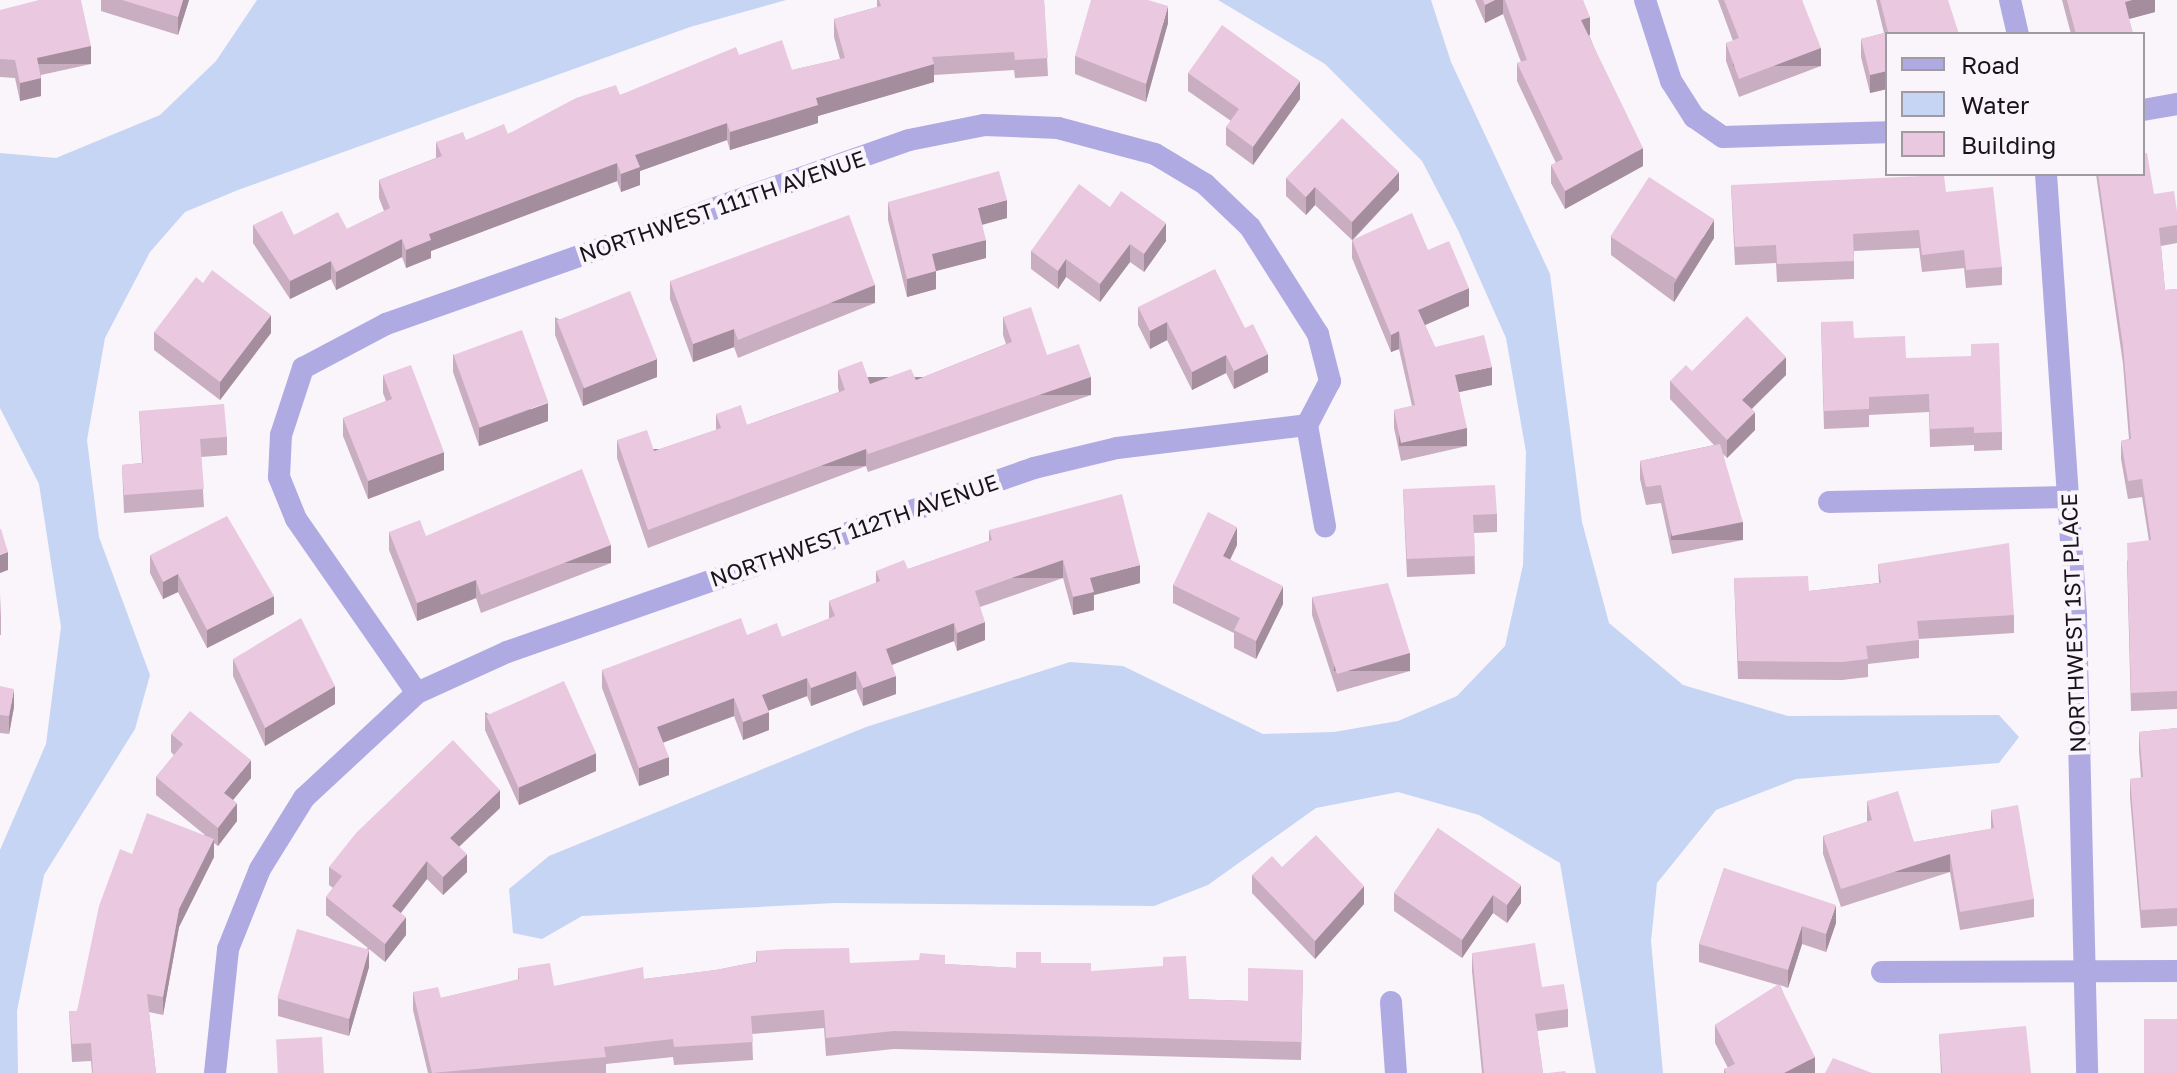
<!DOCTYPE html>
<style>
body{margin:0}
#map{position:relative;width:2177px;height:1073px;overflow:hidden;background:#f9f5fb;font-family:"Golos Text",sans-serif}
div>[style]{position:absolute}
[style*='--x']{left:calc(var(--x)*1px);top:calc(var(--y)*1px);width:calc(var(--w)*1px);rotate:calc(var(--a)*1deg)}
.water>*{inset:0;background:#c6d5f4}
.street>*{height:22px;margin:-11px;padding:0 11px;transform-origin:11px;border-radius:11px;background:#b0aae2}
.wall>*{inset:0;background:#c9adc1}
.shaded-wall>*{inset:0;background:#a48d9d;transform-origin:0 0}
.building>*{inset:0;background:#eac9e0;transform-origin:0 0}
span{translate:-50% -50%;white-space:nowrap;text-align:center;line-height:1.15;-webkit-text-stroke:8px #f9f5fb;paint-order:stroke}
.street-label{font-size:22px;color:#1a131e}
.legend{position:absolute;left:1885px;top:32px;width:260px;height:144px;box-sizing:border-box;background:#f9f5fb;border:2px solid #a09ba3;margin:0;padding:10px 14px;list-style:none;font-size:24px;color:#1a131e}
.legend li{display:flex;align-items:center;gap:16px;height:40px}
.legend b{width:40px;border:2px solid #a09ba3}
</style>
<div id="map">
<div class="water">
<i style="clip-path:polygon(257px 0,786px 0,690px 27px,238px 190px,185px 212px,150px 252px,105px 338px,87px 440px,99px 537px,150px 675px,135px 729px,44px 875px,17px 1011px,18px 1073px,0 1073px,0 850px,46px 744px,61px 627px,39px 484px,0 408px,0 153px,56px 158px,160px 115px,216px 61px)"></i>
<i style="clip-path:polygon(1218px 0,1431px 0,1451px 62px,1550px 274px,1582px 522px,1609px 623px,1683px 685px,1788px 716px,1999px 715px,2019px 737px,1999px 763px,1796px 779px,1716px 810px,1657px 883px,1651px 941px,1663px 1073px,1596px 1073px,1560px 863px,1479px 815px,1398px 792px,1316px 808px,1208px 885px,1154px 906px,835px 903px,582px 916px,542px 939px,513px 933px,509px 889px,549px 856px,866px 727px,1070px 662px,1123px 666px,1263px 734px,1334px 732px,1398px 721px,1457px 696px,1505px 646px,1523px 565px,1526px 452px,1506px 338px,1458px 230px,1422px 161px,1325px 64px)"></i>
</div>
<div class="street">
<i style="--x:1645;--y:0;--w:85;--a:72.2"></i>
<i style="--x:1671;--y:81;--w:43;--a:57.4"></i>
<i style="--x:1694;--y:117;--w:35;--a:35"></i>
<i style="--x:1723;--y:137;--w:164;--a:-1.7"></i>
<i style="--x:2010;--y:0;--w:35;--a:77"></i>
<i style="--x:2143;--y:110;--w:35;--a:-10"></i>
<i style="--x:2046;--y:174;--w:443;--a:86.1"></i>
<i style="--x:2076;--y:616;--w:457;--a:88.6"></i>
<i style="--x:1829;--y:502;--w:239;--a:-1.2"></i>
<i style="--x:417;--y:693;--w:212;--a:-124.8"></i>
<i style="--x:296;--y:519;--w:45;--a:-112"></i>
<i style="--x:279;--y:477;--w:42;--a:-87.3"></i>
<i style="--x:281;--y:435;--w:71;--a:-71.8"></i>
<i style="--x:303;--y:368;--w:94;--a:-27.9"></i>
<i style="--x:386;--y:324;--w:554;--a:-19.38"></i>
<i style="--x:909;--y:140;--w:76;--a:-11.3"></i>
<i style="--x:984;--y:125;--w:74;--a:2.3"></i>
<i style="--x:1058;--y:128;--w:100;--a:15"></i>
<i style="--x:1155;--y:154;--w:58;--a:31"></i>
<i style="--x:1205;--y:184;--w:62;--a:43.7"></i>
<i style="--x:1250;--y:227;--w:127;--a:57.6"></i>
<i style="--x:1318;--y:334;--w:49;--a:75.7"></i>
<i style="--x:1330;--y:381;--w:50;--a:117.6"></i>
<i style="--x:1307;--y:425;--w:103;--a:79.9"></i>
<i style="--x:1882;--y:972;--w:295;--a:-0.2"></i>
<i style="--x:1391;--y:1002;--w:71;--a:86"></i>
<i style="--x:215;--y:1073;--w:125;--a:-84"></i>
<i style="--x:228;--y:949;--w:86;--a:-68.2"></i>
<i style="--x:260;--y:869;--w:84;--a:-58.2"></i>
<i style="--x:304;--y:798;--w:154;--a:-42.9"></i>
<i style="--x:417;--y:693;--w:99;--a:-24.5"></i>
<i style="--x:507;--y:652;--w:558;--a:-19.25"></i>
<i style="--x:1034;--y:468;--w:85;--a:-13.5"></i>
<i style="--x:1117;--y:448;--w:191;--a:-6.9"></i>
</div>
<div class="wall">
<i style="clip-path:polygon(101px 0,189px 0,178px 35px,101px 11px)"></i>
<i style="clip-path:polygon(877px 0,1044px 0,1048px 76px,1015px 78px,1014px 70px,934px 75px,934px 82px,818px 116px,818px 123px,730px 150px,727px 140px,640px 171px,640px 185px,621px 192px,617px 181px,431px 251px,431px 258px,406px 268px,402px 257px,336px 290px,331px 279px,290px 299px,253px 243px,253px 225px,294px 235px,347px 229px,384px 211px,379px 198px,379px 180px,436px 158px,436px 142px,466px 140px,508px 134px,620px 95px,739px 55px,792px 70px,840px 59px,834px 37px,834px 19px,877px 7px)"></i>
<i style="clip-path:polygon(1475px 0,1583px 0,1590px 35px,1589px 35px,1643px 166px,1565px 209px,1551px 183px,1551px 165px,1556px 163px,1517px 81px,1517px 63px,1521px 62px,1503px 14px,1485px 23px)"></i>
<i style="clip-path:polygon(1718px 0,1802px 0,1821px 66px,1739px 97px,1726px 61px,1726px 43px,1733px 41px)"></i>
<i style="clip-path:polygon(1876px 0,1948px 0,1887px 34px,1887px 89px,1870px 93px,1861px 57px,1861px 39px,1884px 33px)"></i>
<i style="clip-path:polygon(2062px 0,2155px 0,2155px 12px,2129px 19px,2133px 34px,2071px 34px)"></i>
<i style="clip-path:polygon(0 10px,91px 64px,41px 75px,41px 96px,20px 101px,15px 78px,0 77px)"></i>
<i style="clip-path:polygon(1168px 23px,1146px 102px,1075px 74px,1075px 56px)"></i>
<i style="clip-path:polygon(1188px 73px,1300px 99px,1253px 165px,1226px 145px,1226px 127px,1231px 121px,1188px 91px)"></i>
<i style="clip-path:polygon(2096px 174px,2143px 174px,2154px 194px,2177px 211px,2177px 243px,2161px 246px,2165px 290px,2177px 289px,2177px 709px,2131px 711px,2127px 561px,2149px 541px,2142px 497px,2128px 499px,2121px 459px,2121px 441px,2129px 439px,2123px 364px)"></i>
<i style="clip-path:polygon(1286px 178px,1399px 190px,1353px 240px,1428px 250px,1469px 306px,1425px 325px,1435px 347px,1492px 385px,1459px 392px,1467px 446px,1401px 461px,1394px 428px,1394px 410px,1412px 406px,1399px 349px,1391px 352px,1352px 258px,1352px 240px,1315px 205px,1306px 215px,1286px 196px)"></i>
<i style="clip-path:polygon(1731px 185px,1946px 192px,2002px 267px,2002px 285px,1966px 288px,1964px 268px,1922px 272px,1919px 248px,1854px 251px,1854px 279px,1777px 282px,1776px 263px,1735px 265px)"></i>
<i style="clip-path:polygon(888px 202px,1007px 218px,982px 224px,986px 258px,936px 271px,936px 289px,907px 297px,888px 220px)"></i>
<i style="clip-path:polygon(1110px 207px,1166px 241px,1144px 272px,1130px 262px,1100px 302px,1066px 277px,1058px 289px,1031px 269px,1031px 251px)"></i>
<i style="clip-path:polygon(1611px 237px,1714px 238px,1674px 302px,1611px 255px)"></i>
<i style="clip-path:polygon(670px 281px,875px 303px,738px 358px,734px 347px,693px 362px,670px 299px)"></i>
<i style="clip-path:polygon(1138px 307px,1245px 328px,1268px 372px,1234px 389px,1226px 373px,1192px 390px,1167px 340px,1150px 349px,1138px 325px)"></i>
<i style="clip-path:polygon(555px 317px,657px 377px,583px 406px,555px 335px)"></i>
<i style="clip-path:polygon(1003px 317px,1091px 395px,868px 472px,866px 466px,648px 548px,617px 458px,617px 440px,654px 451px,716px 430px,716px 414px,747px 425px,839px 392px,838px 388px,838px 370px,870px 384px,916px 380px,1006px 344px,1003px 335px)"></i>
<i style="clip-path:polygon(1821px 322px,1854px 338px,1906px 358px,2002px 432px,2002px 450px,1974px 451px,1974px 445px,1930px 447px,1929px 412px,1869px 415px,1869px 427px,1824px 429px)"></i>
<i style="clip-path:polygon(154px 332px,271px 333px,220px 400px,154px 350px)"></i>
<i style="clip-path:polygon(453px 354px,548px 421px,479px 446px,453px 372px)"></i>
<i style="clip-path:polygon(1692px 371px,1786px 375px,1752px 409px,1755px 430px,1727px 458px,1723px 454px,1743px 540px,1672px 554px,1661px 503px,1646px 505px,1640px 479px,1640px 461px,1714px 445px,1670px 399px,1670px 381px)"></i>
<i style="clip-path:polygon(383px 375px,444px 470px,368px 499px,343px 436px,343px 418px,386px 401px,383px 393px)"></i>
<i style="clip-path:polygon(139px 411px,227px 437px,227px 455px,201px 457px,204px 507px,124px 513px,122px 465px,142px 463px)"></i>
<i style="clip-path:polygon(1403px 489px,1497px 514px,1497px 532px,1474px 533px,1475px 574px,1407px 577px)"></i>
<i style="clip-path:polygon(989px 530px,1140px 583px,1094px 595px,1094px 610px,1073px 615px,1063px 578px,980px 607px,985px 640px,957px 651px,954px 641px,892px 665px,896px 694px,863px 706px,856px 689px,811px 706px,807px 696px,768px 711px,769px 730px,743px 740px,734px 716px,663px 742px,669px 775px,639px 786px,602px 688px,602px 670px,747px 635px,782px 637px,829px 619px,829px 601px,876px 583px,876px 571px,908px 569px,989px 541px)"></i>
<i style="clip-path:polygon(389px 532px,426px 536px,611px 563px,481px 613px,476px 598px,417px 621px,389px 550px)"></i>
<i style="clip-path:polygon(1237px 545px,1230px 560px,1283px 604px,1256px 659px,1234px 648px,1234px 633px,1173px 603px,1173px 585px)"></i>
<i style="clip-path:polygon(150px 555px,274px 614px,207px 648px,178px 592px,163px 599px,150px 573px)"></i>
<i style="clip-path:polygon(1878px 564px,2014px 615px,2014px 633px,1919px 639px,1919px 658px,1868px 664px,1868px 677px,1842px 680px,1738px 679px,1734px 578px,1809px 591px,1879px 583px)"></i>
<i style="clip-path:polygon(0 594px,1px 617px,1px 635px,0 635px)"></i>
<i style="clip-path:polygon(1312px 597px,1410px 671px,1337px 692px,1312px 615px)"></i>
<i style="clip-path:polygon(233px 659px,335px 704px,265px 746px,233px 676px)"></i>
<i style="clip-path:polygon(0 686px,14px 707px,9px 734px,0 733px)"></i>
<i style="clip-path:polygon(485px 712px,596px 771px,519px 805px,485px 730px)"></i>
<i style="clip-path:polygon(2177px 728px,2177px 926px,2141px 928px,2130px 797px,2130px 779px,2141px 778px,2139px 750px,2139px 732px)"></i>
<i style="clip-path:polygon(171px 734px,251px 778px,233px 800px,237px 821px,218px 846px,214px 843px,214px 857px,179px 927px,163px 1015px,149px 1012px,156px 1073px,92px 1073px,91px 1061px,72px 1062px,69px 1011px,77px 1011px,132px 854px,205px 835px,156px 795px,156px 777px,174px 755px,171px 752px)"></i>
<i style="clip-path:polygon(1867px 801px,1914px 842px,1991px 829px,1991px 810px,2034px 899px,2034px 917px,1960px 930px,1950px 872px,1841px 907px,1823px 854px,1823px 836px,1867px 822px)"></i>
<i style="clip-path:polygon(500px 808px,459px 847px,467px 872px,443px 895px,427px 879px,401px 913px,406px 935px,385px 962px,369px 949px,369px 967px,349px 1036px,278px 1016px,278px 998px,368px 948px,326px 915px,326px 897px,333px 888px,329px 885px,329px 867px)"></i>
<i style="clip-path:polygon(1438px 828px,1521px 903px,1507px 923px,1493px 913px,1462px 958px,1394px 911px,1394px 893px)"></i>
<i style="clip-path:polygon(1282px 867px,1364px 904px,1315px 959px,1252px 893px,1252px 875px)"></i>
<i style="clip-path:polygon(1724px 868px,1836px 923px,1826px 952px,1802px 944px,1788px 988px,1780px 985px,1815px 1073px,1724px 1073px,1724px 1069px,1728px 1068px,1715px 1043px,1715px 1025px,1778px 985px,1699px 962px,1699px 944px)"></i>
<i style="clip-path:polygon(756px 951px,850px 963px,945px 964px,1016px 968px,1041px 963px,1091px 971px,1189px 999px,1248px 1001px,1303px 970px,1301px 1060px,894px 1049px,826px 1056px,824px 1028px,752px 1034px,753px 1060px,674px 1065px,673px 1057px,606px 1064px,606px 1073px,428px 1073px,413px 1010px,413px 992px,441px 998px,518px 980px,518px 968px,554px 986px,644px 979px,716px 970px,756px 962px)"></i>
<i style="clip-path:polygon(1472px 953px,1542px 987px,1568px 1009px,1568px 1027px,1537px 1031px,1543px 1073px,1482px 1073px,1472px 971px)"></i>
<i style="clip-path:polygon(1939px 1034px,2031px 1073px,1941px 1073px)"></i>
</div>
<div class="shaded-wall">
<i style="clip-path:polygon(183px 0,189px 0,178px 35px,178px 17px)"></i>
<i style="clip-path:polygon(1495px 0,1503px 0,1503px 14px,1485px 23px,1485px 5px)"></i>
<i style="clip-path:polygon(2132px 0,2155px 0,2155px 12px,2125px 20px,2125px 2px)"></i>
<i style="clip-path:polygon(1168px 6px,1168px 23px,1146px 102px,1146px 84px)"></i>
<i style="clip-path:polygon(1590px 17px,1590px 35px,1581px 38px,1581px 20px)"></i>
<i style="left:91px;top:46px;width:18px;height:55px;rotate:90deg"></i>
<i style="left:1821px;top:48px;width:18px;height:88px;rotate:90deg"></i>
<i style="clip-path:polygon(934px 64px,934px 82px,818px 116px,818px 123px,730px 150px,730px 132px,816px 98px)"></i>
<i style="clip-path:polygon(1887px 71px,1887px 89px,1870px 93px,1870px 75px)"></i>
<i style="clip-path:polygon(41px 78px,41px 96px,20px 101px,20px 83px)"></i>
<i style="clip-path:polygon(1300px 81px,1300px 99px,1253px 165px,1253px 147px)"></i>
<i style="clip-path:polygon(727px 123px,727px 140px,640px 171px,640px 185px,621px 192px,621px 174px,635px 155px)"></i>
<i style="clip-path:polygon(1643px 148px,1643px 166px,1565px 209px,1565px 191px)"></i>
<i style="clip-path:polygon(617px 163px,617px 181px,431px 251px,431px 258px,406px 268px,406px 250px,429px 234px)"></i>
<i style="clip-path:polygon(1399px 172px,1399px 190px,1352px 240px,1352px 222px)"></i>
<i style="clip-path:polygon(1315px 187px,1315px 205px,1306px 215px,1306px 197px)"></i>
<i style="clip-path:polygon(1007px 200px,1007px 218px,978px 226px,978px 208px)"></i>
<i style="clip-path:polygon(1714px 220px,1714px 238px,1674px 302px,1674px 284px)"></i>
<i style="clip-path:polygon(1166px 223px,1166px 241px,1144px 272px,1144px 254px)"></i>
<i style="clip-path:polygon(402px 239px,402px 257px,336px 290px,336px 272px)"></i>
<i style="clip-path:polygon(986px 240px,986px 258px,932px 272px,932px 254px)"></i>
<i style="clip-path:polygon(1130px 244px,1130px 262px,1100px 302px,1100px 284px)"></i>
<i style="clip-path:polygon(1066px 259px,1066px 277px,1058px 289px,1058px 271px)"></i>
<i style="clip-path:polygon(331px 261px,331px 279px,290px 299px,290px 281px)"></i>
<i style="clip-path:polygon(936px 271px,936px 289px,907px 297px,907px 279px)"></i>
<i style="left:875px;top:285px;width:18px;height:148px;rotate:90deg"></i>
<i style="clip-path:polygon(1469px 288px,1469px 306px,1418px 328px,1418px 310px)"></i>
<i style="clip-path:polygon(271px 315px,271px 333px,220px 400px,220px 382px)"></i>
<i style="clip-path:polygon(1167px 322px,1167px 340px,1150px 349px,1150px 331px)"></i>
<i style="clip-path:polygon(734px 329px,734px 347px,693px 362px,693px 344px)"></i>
<i style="clip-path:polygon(1399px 331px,1399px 349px,1391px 352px,1391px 335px)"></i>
<i style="clip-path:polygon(1268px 354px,1268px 372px,1234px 389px,1234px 371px)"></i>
<i style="clip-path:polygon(1226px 355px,1226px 373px,1192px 390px,1192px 372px)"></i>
<i style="clip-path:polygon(1786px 357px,1786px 375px,1742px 418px,1742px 400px)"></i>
<i style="clip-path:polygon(657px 359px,657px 377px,583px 406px,583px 388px)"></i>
<i style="clip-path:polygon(1492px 367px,1492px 385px,1455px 393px,1455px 375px)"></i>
<i style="left:1091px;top:377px;width:18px;height:236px;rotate:90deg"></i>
<i style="clip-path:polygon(548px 403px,548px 421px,479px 446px,479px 428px)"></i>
<i style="clip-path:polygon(1755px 412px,1755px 430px,1727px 458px,1727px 440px)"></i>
<i style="left:1467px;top:428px;width:18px;height:68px;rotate:90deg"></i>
<i style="left:866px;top:449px;width:17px;height:233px;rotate:90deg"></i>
<i style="clip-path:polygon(444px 452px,444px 470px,368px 499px,368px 481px)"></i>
<i style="left:1743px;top:522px;width:18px;height:72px;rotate:90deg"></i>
<i style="clip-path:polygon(1237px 527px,1237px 545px,1223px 574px,1223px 556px)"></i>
<i style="left:611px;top:545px;width:18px;height:139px;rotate:90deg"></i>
<i style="clip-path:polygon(8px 552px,8px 570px,0 573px,0 555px)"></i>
<i style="left:1063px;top:560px;width:18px;height:93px;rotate:90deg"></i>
<i style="clip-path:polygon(1140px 565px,1140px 583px,1094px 595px,1094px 610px,1073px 615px,1073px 597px,1090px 578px)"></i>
<i style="clip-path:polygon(178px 574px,178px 592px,163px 599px,163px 582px)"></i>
<i style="clip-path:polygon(476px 580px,476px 598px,417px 621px,417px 603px)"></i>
<i style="clip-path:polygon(1283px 586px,1283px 604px,1256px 659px,1256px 641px)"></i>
<i style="clip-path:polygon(274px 596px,274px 614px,207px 648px,207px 630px)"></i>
<i style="clip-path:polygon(985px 622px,985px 640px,957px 651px,957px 633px)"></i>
<i style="clip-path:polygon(954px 623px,954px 641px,886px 667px,886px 649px)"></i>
<i style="left:1410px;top:653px;width:18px;height:76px;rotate:90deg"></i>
<i style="clip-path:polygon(856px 671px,856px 689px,811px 706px,811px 688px)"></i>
<i style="clip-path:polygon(896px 676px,896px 694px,863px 706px,863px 688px)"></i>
<i style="clip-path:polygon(807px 678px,807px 696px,762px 713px,762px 695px)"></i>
<i style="clip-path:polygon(335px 686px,335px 704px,265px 746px,265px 728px)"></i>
<i style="clip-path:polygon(14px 689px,14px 707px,9px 734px,9px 716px)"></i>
<i style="clip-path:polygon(734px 698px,734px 716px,657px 745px,657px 727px)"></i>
<i style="clip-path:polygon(769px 712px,769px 730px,743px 740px,743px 722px)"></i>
<i style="clip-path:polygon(596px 753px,596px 771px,519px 805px,519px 787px)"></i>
<i style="clip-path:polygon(669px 757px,669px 775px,639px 786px,639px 768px)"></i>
<i style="clip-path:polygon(251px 760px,251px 778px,224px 811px,224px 793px)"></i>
<i style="clip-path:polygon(500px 790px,500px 808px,450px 855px,450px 838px)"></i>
<i style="clip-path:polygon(237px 803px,237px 821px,218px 846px,218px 828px)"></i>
<i style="clip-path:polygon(214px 839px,214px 857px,179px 927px,163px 1015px,163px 997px,179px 909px)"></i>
<i style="clip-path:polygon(467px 854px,467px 872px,443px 895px,443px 877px)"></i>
<i style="left:1950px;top:854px;width:18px;height:114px;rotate:90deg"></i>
<i style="clip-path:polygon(427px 861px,427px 879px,392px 924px,392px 906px)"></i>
<i style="clip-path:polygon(1521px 885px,1521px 903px,1507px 923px,1507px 905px)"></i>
<i style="clip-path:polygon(1364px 886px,1364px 904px,1315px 959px,1315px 941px)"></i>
<i style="clip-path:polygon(1493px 895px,1493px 913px,1462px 958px,1462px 940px)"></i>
<i style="clip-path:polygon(1836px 905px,1836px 923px,1826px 952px,1826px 934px)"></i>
<i style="clip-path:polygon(406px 917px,406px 935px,385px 962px,385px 944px)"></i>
<i style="clip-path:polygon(1802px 926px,1802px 944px,1788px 988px,1788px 970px)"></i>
<i style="clip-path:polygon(369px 949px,369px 967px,349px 1036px,349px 1018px)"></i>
<i style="clip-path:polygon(1815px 1057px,1815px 1073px,1784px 1073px)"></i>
</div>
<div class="building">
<i style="clip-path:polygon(39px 0,81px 0,91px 46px,37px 58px,41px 78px,20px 83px,15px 60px,0 59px,0 10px)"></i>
<i style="clip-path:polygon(122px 0,183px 0,178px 17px)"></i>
<i style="clip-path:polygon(879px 0,1044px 0,1048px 58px,1015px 60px,1014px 52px,932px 57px,934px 64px,816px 98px,818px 105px,730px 132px,727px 123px,635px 155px,640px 167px,621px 174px,617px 163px,429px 234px,431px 240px,406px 250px,402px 239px,336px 272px,331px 261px,290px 281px,253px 225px,282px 211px,294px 235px,338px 212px,347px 229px,390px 208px,379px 180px,442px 156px,436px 142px,463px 132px,466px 140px,504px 124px,508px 134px,576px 98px,616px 85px,620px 95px,736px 47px,739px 55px,782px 40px,792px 70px,845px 58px,834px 19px,881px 6px)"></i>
<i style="clip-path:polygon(1091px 0,1148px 0,1168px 6px,1146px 84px,1075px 56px)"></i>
<i style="clip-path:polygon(1483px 0,1495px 0,1485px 5px)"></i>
<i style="clip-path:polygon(1505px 0,1583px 0,1590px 17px,1581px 20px,1643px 148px,1565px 191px,1551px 165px,1563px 159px,1517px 63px,1527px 60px)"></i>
<i style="clip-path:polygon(1724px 0,1802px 0,1821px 48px,1739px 79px,1726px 43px,1739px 38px)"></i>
<i style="clip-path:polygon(1880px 0,1948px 0,1959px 34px,1887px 34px,1887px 71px,1870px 75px,1861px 39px,1888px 32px)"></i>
<i style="clip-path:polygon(2067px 0,2132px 0,2125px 2px,2133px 34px,2076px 34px)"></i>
<i style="clip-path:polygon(1222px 25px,1300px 81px,1253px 147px,1226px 127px,1239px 109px,1188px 73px)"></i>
<i style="clip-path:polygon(1342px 118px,1399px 172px,1352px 222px,1315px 187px,1306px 197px,1286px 178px)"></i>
<i style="clip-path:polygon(2147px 153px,2154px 194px,2174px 191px,2177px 211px,2177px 225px,2159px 228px,2165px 290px,2177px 289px,2177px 691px,2131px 693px,2127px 543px,2151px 540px,2142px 479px,2128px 481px,2121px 441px,2131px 439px,2123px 346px,2098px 174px,2143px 174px,2143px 154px)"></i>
<i style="clip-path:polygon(999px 171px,1007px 200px,978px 208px,986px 240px,932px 254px,936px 271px,907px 279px,888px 202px)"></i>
<i style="clip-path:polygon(1944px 175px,1946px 192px,1993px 187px,2002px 267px,1966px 270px,1964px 250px,1922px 255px,1919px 230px,1853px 234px,1854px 261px,1777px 264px,1776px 245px,1735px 247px,1731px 185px)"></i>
<i style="left:1649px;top:177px;width:78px;height:71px;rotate:33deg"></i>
<i style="clip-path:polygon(1079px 184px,1110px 207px,1121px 191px,1166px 223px,1144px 254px,1130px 244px,1100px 284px,1066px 259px,1058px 271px,1031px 251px)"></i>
<i style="clip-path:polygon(1412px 213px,1428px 250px,1449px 241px,1469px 288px,1418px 310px,1435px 347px,1484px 335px,1492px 367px,1455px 375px,1467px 428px,1401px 443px,1394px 410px,1415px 405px,1399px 331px,1391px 335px,1352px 240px)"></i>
<i style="clip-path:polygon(849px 215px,875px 285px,738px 340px,734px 329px,693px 344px,670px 281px)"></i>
<i style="clip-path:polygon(1215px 269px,1245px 328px,1253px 324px,1268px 354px,1234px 371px,1226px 355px,1192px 372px,1167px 322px,1150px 331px,1138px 307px)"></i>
<i style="clip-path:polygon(212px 270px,271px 315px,220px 382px,154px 332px,196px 277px,203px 283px)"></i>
<i style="left:630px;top:291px;width:73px;height:79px;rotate:68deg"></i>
<i style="clip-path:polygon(1031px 307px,1047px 355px,1079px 344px,1091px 377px,868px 454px,866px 449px,648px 530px,617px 440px,647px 430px,654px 451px,721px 428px,716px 414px,741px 405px,747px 425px,845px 390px,838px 370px,862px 361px,870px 384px,911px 369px,916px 380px,1012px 342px,1003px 317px)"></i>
<i style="clip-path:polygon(1747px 316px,1786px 357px,1742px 400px,1755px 412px,1727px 440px,1670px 381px,1686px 365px,1692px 371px)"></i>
<i style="clip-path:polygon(1853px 321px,1854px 338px,1905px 336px,1906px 358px,1971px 356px,1971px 344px,1999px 343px,2002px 432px,1974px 433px,1974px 427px,1930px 429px,1929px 394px,1869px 397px,1869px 409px,1824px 411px,1821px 322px)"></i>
<i style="left:522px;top:330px;width:77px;height:73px;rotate:70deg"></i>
<i style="clip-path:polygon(411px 365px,444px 452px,368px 481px,343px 418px,392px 399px,383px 375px)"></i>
<i style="clip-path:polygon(224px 404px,227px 437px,200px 439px,204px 489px,124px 495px,122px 465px,143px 463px,139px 411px)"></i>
<i style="clip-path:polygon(1720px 444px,1743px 522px,1672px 536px,1661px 485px,1646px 487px,1640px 461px)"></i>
<i style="clip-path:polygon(582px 469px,611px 545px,481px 595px,476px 580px,417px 603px,389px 532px,420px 520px,426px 536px)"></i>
<i style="clip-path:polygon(1495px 485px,1497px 514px,1473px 515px,1475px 556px,1407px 559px,1403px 489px)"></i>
<i style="clip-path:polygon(1122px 494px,1140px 565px,1090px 578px,1094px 592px,1073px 597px,1063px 560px,975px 591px,985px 622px,957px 633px,954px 623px,886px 649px,896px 676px,863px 688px,856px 671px,811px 688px,807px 678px,762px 695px,769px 712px,743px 722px,734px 698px,657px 727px,669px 757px,639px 768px,602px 670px,741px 618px,747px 635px,777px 623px,782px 637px,835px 616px,829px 601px,880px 581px,876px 571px,904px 560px,908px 569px,992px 540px,989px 530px)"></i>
<i style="clip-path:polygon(1208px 512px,1237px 527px,1223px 556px,1283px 586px,1256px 641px,1234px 630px,1240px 618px,1173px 585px)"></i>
<i style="clip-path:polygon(227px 516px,274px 596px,207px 630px,178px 574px,163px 582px,150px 555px)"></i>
<i style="clip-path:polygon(0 529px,1px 529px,8px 552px,0 555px)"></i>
<i style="clip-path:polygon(2009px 543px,2014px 615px,1917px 621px,1919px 640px,1866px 646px,1868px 659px,1842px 662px,1738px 661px,1734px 578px,1808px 576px,1809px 591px,1881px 583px,1878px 564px)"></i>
<i style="clip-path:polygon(1388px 583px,1410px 653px,1337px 674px,1312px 597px)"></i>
<i style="clip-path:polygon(301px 618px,335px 686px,265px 728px,233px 659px)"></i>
<i style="left:564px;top:681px;width:79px;height:85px;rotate:66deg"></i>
<i style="clip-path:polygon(0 686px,14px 689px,9px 716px,0 715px)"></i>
<i style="clip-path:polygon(190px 711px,251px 760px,224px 793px,237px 803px,218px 828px,156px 777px,183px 744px,171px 734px)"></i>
<i style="clip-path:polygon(2177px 728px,2177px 908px,2141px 910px,2130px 779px,2143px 777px,2139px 732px)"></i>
<i style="clip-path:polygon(453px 740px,500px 790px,450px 838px,467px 854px,443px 877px,427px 861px,392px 906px,406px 917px,385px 944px,326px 897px,342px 876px,329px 867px,356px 833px)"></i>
<i style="clip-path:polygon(1898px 791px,1914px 842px,1994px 828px,1991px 810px,2018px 805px,2034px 899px,1960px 912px,1950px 854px,1841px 889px,1823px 836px,1872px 820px,1867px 801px)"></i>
<i style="clip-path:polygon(147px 813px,214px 839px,179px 909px,163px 997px,147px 994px,156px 1073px,93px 1073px,91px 1043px,72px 1044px,69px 1011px,77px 1011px,99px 906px,120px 849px,132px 854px)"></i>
<i style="clip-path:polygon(1438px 828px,1521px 885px,1507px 905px,1493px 895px,1462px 940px,1394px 893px)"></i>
<i style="clip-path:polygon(1316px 835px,1364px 886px,1315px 941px,1252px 875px,1272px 856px,1282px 867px)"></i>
<i style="clip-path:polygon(1724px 868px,1836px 905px,1826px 934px,1802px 926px,1788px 970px,1699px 944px)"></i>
<i style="left:297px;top:929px;width:75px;height:72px;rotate:16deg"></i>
<i style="clip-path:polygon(1535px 943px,1542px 987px,1564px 984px,1568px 1009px,1535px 1014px,1543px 1073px,1484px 1073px,1472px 953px)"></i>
<i style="clip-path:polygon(849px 948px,850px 963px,919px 960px,920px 953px,945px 955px,945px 964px,1016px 968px,1016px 952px,1041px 952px,1041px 963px,1091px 963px,1091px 971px,1163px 966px,1163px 957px,1186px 956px,1189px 999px,1248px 1001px,1248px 968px,1303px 970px,1301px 1042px,894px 1031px,826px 1038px,824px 1010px,751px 1016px,753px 1042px,674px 1047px,673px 1039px,604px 1047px,606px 1057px,432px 1073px,413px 992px,438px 987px,441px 998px,519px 979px,518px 968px,550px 963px,554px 986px,643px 967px,644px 979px,716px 970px,757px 962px,756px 951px,786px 949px)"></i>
<i style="clip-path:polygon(1779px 984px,1815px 1057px,1784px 1073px,1726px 1073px,1724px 1069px,1735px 1064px,1715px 1025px)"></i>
<i style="left:2177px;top:1019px;width:54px;height:33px;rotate:90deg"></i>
<i style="clip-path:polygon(2026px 1026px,2031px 1073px,1942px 1073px,1939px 1034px)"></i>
<i style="left:322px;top:1037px;width:36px;height:46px;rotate:87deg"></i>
<i style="clip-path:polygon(1833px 1058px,1872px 1073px,1825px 1073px)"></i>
<i style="clip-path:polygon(1565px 1071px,1566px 1073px,1548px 1073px)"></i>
</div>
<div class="street-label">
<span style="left:722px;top:206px;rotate:-19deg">NORTHWEST 111TH AVENUE</span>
<span style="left:854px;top:530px;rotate:-19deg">NORTHWEST 112TH AVENUE</span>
<span style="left:2073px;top:623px;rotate:-92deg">NORTHWEST 1ST PLACE</span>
</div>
<ul class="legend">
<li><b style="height:10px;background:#b0aae2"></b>Road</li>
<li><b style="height:22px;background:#c6d5f4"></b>Water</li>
<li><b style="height:22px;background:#eac9e0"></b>Building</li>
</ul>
</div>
